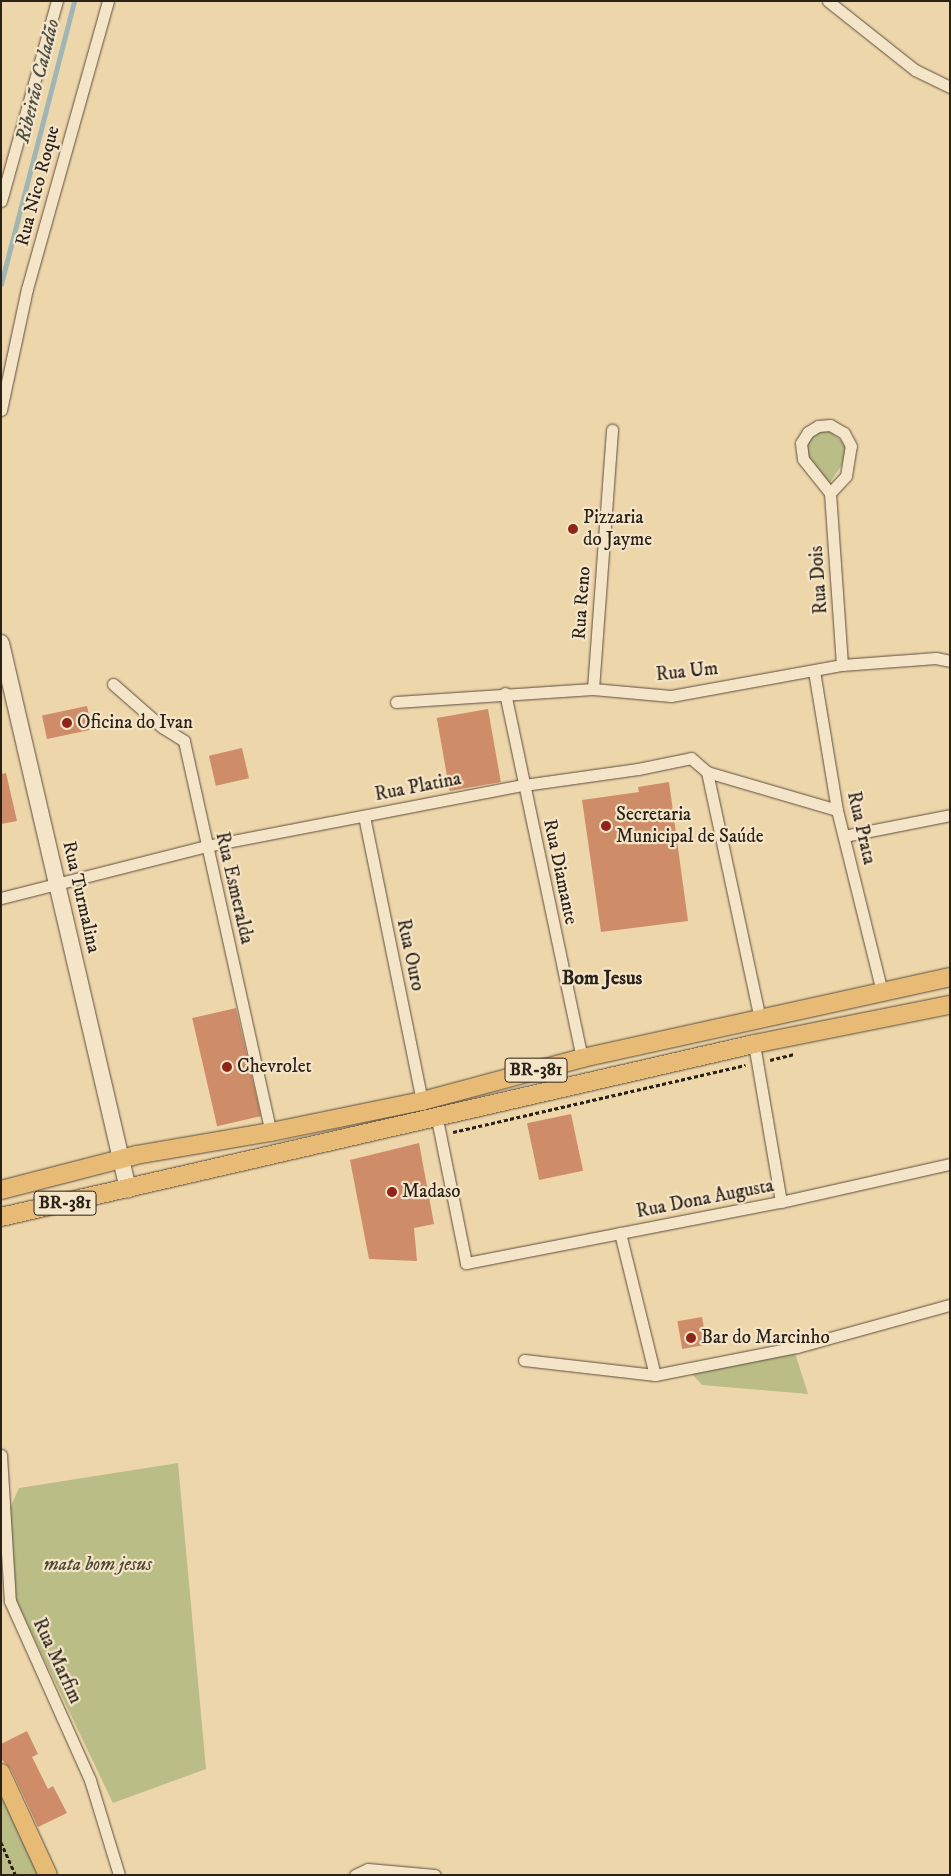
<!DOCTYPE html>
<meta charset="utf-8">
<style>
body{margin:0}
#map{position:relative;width:951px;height:1876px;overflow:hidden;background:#eed6ab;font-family:"IM FELL DW Pica",serif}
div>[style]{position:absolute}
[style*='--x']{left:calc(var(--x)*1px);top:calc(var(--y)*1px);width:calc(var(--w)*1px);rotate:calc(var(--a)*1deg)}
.green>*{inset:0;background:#bbbd87}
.stream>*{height:4.5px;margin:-2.25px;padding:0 2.25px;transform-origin:2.25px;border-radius:2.25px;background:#9fb6b5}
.building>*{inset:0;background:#ce8c69;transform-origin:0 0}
.path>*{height:2.5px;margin-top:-1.25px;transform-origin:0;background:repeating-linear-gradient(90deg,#2a2119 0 4px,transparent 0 6.5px)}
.roads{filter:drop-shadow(0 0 1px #5b4e3e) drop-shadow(0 0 1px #5b4e3e)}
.street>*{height:11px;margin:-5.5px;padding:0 5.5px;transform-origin:5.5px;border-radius:5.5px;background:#f4e4c8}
.secondary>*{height:16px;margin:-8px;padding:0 8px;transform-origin:8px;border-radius:8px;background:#f4e4c8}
.primary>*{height:18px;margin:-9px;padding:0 9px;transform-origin:9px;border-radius:9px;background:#e7bb76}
.dots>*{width:14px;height:14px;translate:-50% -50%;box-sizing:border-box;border:2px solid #f4e4c8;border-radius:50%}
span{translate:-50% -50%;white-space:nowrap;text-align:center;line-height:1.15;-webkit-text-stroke:4.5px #f4e4c8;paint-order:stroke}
.shield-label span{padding:1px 4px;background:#f4e4c8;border:1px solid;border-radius:4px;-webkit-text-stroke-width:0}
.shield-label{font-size:18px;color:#2a2119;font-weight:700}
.street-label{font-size:19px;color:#2a2119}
.poi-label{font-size:19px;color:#2a2119}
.left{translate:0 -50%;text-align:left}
.park-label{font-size:19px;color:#4e4834;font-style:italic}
.water-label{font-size:20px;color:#4d4e48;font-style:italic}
.neighbourhood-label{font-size:20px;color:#2a2119;font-weight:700}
.frame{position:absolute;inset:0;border:2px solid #2a2119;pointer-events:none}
</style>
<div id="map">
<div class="green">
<i style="clip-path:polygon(828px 430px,847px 445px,846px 459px,829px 484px,807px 457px,807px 444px,811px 435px)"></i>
<i style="clip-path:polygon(795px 1353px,808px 1394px,702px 1385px,690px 1372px)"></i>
<i style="clip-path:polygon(178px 1463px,206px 1769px,113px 1803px,10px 1588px,10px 1508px,19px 1488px)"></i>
<i style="clip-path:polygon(1px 1787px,42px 1875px,1px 1875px)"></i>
</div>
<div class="stream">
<i style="--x:1;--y:284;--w:292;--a:-75.5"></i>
</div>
<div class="building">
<i style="left:87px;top:706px;width:24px;height:46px;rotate:78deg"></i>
<i style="left:488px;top:709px;width:74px;height:52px;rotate:80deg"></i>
<i style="left:242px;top:748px;width:31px;height:34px;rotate:77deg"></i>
<i style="clip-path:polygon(6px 773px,17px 821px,1px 824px,1px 774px)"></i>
<i style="clip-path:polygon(669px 782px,688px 921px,601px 932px,582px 800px,639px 792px,638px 787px)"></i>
<i style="left:236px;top:1008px;width:111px;height:45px;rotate:77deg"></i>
<i style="left:571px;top:1114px;width:58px;height:45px;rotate:78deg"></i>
<i style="clip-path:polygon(419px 1143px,434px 1224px,414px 1228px,417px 1261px,369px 1259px,350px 1160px)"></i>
<i style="left:702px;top:1317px;width:28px;height:25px;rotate:80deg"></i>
<i style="clip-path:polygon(27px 1731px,38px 1754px,32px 1757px,48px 1789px,53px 1786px,67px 1813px,38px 1827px,11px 1769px,1px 1759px,1px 1744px)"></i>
</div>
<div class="path">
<i style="--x:770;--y:1060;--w:25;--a:-14"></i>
<i style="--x:453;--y:1132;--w:300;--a:-12.9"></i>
<i style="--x:1;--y:1842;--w:36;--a:66"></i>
</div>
<div class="roads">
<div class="street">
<i style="--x:828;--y:1;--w:111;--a:38.4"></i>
<i style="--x:915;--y:70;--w:39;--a:26"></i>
<i style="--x:1;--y:201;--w:208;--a:-74.4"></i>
<i style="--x:1;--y:410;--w:124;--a:-77.9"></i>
<i style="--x:27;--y:289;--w:299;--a:-74.3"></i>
<i style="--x:830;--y:493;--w:23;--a:-47"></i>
<i style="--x:846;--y:476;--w:30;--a:-81"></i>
<i style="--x:851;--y:446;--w:15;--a:-118"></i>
<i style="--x:844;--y:433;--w:16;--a:-150"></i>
<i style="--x:830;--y:425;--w:12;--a:175"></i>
<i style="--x:818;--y:426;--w:12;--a:149"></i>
<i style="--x:808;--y:432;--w:13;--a:122"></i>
<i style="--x:801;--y:443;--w:16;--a:83"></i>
<i style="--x:803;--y:459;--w:43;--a:51.5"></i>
<i style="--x:830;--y:493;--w:172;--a:86"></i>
<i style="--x:814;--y:671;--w:141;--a:80.6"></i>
<i style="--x:837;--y:810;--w:187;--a:76.1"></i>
<i style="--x:113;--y:684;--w:65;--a:41.3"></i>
<i style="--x:162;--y:727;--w:26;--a:32"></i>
<i style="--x:184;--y:741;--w:401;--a:77.5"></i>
<i style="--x:593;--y:689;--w:260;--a:-85.8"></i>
<i style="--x:505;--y:693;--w:373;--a:78.1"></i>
<i style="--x:396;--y:702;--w:197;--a:-3.8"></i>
<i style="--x:593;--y:689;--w:78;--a:5.1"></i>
<i style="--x:671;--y:696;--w:174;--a:-10.3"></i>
<i style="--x:842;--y:665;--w:94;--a:-4.3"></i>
<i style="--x:936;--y:658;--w:14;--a:12"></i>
<i style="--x:707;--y:772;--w:253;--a:77.9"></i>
<i style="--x:364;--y:816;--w:291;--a:78.5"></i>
<i style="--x:844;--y:836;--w:108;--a:-11.2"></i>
<i style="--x:1;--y:898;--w:211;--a:-14.2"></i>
<i style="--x:206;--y:846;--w:324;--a:-10.9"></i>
<i style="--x:524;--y:785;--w:115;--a:-8"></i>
<i style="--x:638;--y:769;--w:54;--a:-11.7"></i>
<i style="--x:691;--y:758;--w:21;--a:41"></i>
<i style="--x:707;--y:772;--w:135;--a:16.3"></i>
<i style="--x:754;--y:1044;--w:160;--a:80.3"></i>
<i style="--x:437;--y:1119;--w:147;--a:78.6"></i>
<i style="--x:466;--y:1263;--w:321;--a:-11"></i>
<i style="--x:781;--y:1202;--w:173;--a:-12.7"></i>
<i style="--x:620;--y:1233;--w:146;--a:76.2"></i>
<i style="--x:524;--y:1360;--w:132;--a:6.5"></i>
<i style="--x:655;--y:1375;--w:145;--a:-11.2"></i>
<i style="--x:797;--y:1347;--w:159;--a:-15.4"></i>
<i style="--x:1;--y:1455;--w:146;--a:86.5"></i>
<i style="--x:10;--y:1601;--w:196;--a:65.9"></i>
<i style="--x:90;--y:1780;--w:99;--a:73"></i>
<i style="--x:355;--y:1875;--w:14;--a:-25"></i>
<i style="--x:368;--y:1869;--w:67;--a:5.1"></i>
</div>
<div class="secondary">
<i style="--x:1;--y:643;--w:561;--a:76.91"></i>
</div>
<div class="primary">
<i style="--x:1;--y:1190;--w:139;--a:-14.5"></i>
<i style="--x:136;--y:1155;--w:137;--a:-9.7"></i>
<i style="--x:271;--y:1132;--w:154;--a:-11.6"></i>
<i style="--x:422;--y:1101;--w:166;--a:-15"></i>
<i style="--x:582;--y:1058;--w:377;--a:-12.4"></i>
<i style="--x:1;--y:1217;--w:773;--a:-12.94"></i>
<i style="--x:754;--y:1044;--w:200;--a:-11.3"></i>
<i style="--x:1;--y:1773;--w:112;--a:65.3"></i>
</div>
</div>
<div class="dots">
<i style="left:573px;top:529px;background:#8f2418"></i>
<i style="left:67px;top:723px;background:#8f2418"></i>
<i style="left:606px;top:826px;background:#8f2418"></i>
<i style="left:227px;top:1067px;background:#8f2418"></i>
<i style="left:392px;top:1192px;background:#8f2418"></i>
<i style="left:691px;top:1338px;background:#8f2418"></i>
</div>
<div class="shield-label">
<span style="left:536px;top:1070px">BR-381</span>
<span style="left:65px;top:1203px">BR-381</span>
</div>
<div class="street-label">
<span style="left:38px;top:186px;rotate:-75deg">Rua Nico Roque</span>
<span style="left:819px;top:580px;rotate:-94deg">Rua Dois</span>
<span style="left:582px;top:603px;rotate:-86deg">Rua Reno</span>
<span style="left:687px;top:672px;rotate:-6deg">Rua Um</span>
<span style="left:418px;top:787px;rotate:-11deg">Rua Platina</span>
<span style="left:861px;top:828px;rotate:77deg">Rua Prata</span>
<span style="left:560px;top:872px;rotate:78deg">Rua Diamante</span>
<span style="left:234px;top:888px;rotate:77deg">Rua Esmeralda</span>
<span style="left:81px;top:897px;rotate:77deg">Rua Turmalina</span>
<span style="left:410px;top:955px;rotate:78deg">Rua Ouro</span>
<span style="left:705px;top:1199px;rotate:-11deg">Rua Dona Augusta</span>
<span style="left:57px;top:1661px;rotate:65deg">Rua Marfim</span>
</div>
<div class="poi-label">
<span class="left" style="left:583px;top:529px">Pizzaria<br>do Jayme</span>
<span class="left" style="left:77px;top:723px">Oficina do Ivan</span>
<span class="left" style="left:616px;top:826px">Secretaria<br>Municipal de Saúde</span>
<span class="left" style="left:237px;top:1067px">Chevrolet</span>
<span class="left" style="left:402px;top:1192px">Madaso</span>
<span class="left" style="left:701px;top:1338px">Bar do Marcinho</span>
</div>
<div class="park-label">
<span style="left:98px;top:1565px">mata bom jesus</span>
</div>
<div class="water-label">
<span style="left:38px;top:81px;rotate:-76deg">Ribeirão Caladão</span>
</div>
<div class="neighbourhood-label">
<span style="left:602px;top:978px">Bom Jesus</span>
</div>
<div class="frame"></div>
</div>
